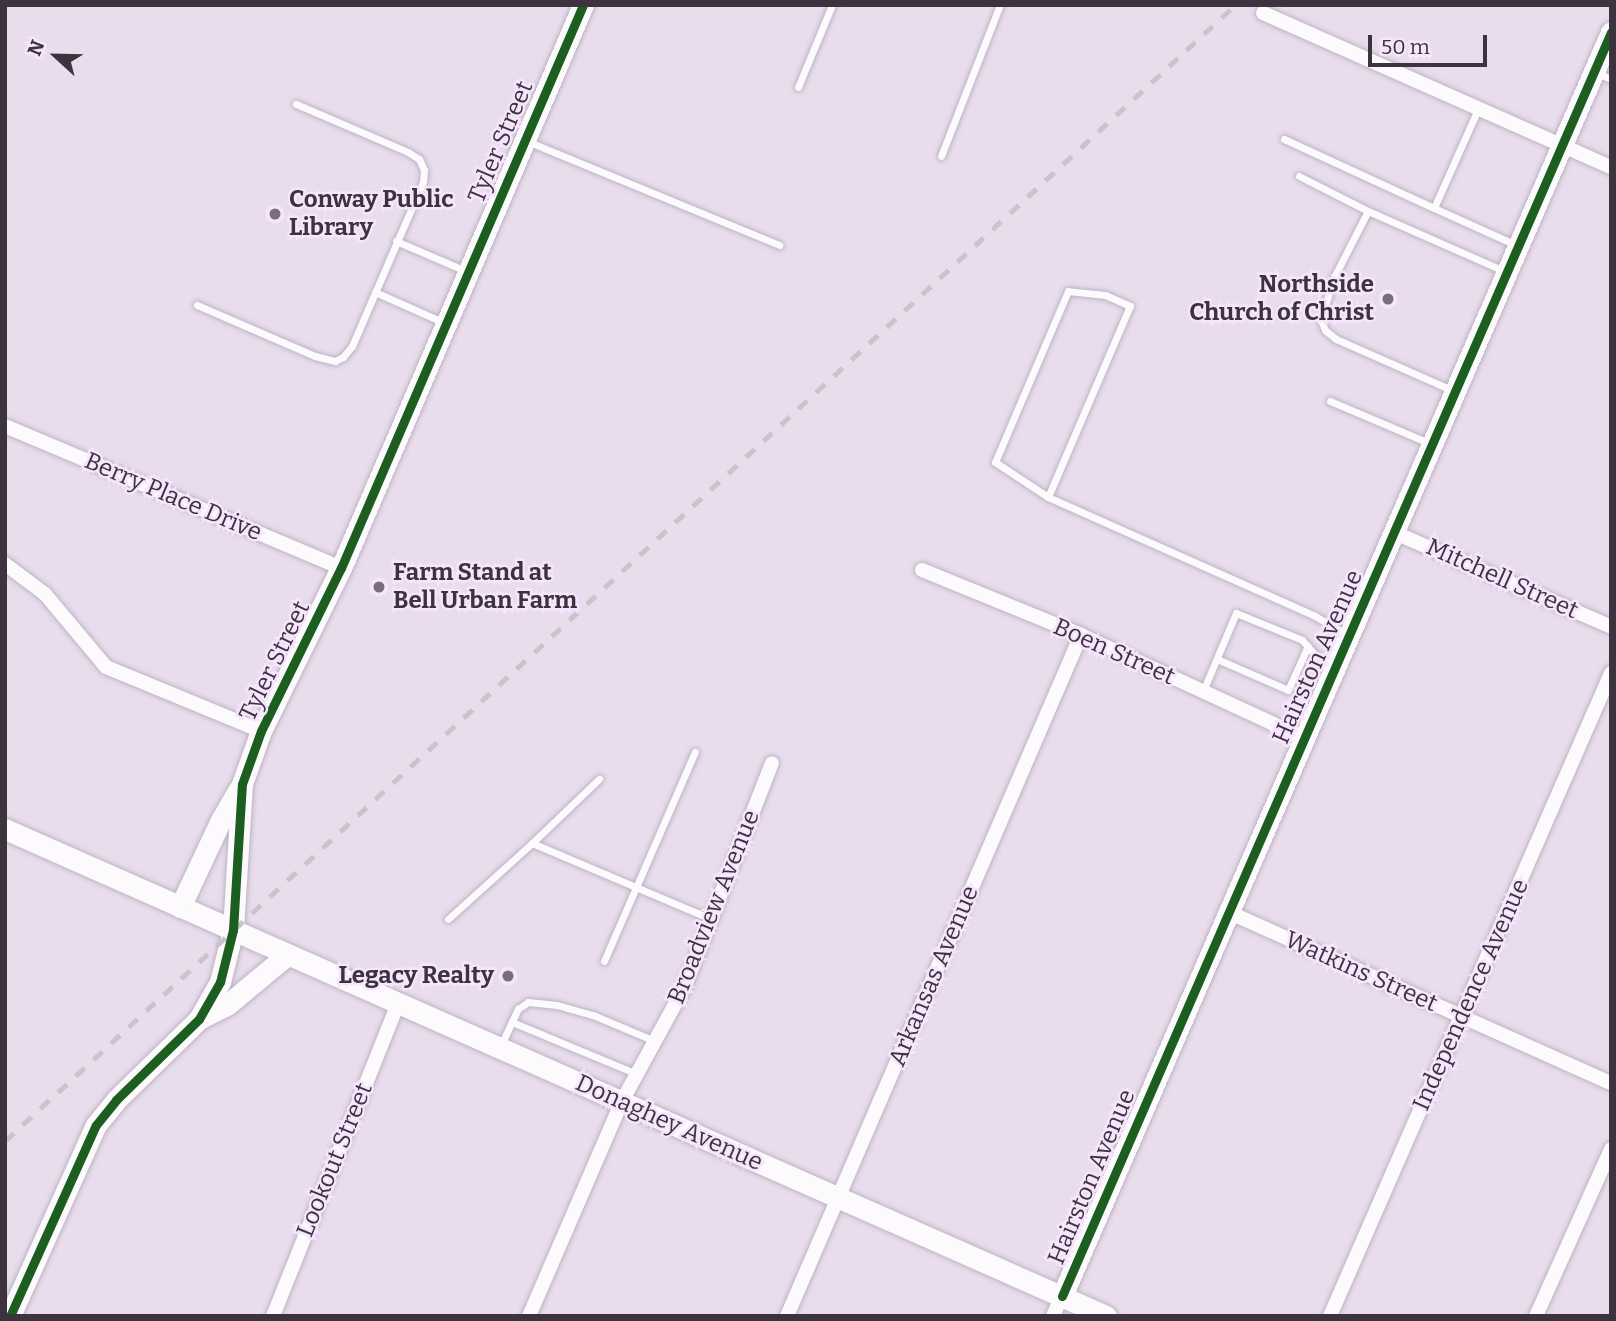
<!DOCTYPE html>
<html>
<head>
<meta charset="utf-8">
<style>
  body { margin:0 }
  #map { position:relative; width:1616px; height:1321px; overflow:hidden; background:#e8dced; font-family:Bitter,serif }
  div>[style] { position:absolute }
  .roads { filter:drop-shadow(0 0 2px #bdb4c0) drop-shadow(0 0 2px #bdb4c0) }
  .lane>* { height:7px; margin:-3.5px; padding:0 3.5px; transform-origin:3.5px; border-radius:3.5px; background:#fcfafc }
  .street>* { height:14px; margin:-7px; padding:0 7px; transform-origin:7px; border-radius:7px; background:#fcfafc }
  .secondary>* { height:21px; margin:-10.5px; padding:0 10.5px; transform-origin:10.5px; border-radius:10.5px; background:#fcfafc }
  .rail>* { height:4.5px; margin-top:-2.25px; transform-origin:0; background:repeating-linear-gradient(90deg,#c8c5c9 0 12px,transparent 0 24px) }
  .cycleway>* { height:9px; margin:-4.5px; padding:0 4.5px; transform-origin:4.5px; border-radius:4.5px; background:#1b5e20 }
  .dots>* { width:19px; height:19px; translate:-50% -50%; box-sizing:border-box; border:4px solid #f6e5fd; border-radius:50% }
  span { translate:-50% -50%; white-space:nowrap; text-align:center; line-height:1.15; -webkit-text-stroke:5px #f6e5fd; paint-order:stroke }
  .street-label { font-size:24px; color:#3c333f }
  .poi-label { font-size:24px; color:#3c333f; font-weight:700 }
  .left { translate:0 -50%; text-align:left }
  .right { translate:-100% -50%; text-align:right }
  .frame { position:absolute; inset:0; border:7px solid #3c333f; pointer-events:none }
  .north { position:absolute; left:21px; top:21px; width:70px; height:70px; -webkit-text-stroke:5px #f6e5fd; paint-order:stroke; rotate:292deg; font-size:19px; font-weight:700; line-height:28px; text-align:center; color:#3c333f }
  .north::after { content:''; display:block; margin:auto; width:24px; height:32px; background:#3c333f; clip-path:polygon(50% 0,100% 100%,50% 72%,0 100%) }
  .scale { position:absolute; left:1368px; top:35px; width:119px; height:32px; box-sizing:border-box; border:4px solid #3c333f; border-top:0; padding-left:9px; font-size:21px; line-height:24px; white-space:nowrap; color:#3c333f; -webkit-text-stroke:5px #f6e5fd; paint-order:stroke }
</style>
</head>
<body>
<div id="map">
  <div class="roads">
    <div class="lane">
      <i style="left:1597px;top:73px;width:15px;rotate:23deg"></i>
      <i style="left:798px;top:87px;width:89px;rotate:-67.5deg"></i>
      <i style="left:1478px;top:109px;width:108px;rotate:114deg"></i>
      <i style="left:1434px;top:208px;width:90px;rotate:24.3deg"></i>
      <i style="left:1284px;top:139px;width:165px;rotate:24.7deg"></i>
      <i style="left:527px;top:141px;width:273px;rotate:22.4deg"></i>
      <i style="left:941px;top:156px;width:162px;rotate:-68.7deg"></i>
      <i style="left:1299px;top:176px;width:77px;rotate:26.9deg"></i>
      <i style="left:396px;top:241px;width:76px;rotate:23.2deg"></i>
      <i style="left:375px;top:292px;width:77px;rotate:23.9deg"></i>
      <i style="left:197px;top:305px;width:129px;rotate:23.4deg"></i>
      <i style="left:315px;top:356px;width:21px;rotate:14deg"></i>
      <i style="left:335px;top:361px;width:9px;rotate:-27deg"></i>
      <i style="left:343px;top:357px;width:14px;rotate:-51deg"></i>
      <i style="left:352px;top:346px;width:179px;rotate:-66.6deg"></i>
      <i style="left:423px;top:182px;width:12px;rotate:-85deg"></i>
      <i style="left:424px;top:170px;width:12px;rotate:-114deg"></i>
      <i style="left:419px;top:159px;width:13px;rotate:-148deg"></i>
      <i style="left:408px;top:152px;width:122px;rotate:-156.8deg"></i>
      <i style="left:1454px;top:391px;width:129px;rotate:-156.2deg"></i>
      <i style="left:1336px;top:339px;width:14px;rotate:-141deg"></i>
      <i style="left:1325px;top:330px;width:11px;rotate:-112deg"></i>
      <i style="left:1321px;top:320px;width:43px;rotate:-73.7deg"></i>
      <i style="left:1333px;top:279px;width:76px;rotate:-62.8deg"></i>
      <i style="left:1368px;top:211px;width:149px;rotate:23.8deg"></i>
      <i style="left:1330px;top:401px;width:108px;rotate:23deg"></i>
      <i style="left:1048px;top:497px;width:208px;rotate:-66.8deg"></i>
      <i style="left:1130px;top:306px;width:27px;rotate:-156deg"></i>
      <i style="left:1105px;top:295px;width:37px;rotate:-174deg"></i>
      <i style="left:1068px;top:291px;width:186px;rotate:113.1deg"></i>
      <i style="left:995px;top:462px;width:64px;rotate:33.4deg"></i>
      <i style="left:1048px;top:497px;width:292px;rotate:24deg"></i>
      <i style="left:1315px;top:616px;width:38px;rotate:30deg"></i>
      <i style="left:1217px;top:659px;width:77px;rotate:23.6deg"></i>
      <i style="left:1288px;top:690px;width:48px;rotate:-65.6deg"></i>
      <i style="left:1203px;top:691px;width:85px;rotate:-67.1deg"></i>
      <i style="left:1236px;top:613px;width:71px;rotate:22.2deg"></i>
      <i style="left:1302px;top:640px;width:20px;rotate:49deg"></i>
      <i style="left:1315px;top:655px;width:20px;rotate:24deg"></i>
      <i style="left:532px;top:843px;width:93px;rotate:-43.7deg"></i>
      <i style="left:448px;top:919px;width:113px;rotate:-42.1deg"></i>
      <i style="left:532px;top:843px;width:194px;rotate:23deg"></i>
      <i style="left:604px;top:961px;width:228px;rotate:-66.5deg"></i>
      <i style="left:512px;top:1022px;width:135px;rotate:22.6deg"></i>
      <i style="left:501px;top:1045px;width:40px;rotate:-65deg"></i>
      <i style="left:518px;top:1009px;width:12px;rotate:-35deg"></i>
      <i style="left:528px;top:1002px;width:29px;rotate:6deg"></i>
      <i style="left:557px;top:1005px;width:37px;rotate:16deg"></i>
      <i style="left:593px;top:1015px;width:67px;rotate:22.8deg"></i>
    </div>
    <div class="street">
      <i style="left:1263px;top:13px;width:381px;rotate:23.9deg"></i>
      <i style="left:5px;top:426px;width:365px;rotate:22.9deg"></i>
      <i style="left:1393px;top:532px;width:238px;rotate:23.5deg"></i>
      <i style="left:5px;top:564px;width:50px;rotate:36.9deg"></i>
      <i style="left:45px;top:594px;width:95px;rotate:50.1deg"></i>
      <i style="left:106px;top:667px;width:168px;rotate:22.4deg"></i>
      <i style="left:922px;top:570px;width:172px;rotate:22.2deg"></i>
      <i style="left:1081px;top:635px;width:246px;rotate:24.8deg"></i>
      <i style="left:1226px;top:911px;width:422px;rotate:24.1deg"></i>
      <i style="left:273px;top:1316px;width:336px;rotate:-68.2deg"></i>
      <i style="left:529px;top:1316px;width:232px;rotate:-66.6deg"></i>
      <i style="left:621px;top:1103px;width:133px;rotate:-61.3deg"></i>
      <i style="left:685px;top:986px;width:239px;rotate:-68.7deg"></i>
      <i style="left:787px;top:1316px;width:742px;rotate:-66.65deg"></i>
      <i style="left:1053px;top:1316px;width:22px;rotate:-66deg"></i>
      <i style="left:1330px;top:1316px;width:702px;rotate:-66.39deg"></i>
      <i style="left:1536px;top:1316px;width:183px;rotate:-65.8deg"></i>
    </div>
    <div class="secondary">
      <i style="left:5px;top:829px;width:1204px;rotate:23.86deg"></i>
      <i style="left:180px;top:907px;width:96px;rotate:-64.8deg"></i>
      <i style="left:221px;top:820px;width:36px;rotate:-60deg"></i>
      <i style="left:199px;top:1019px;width:31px;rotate:-27deg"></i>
      <i style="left:227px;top:1005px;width:78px;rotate:-39.8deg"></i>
      <i style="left:1062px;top:1296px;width:1378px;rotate:-66.52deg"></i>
      <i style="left:10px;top:1316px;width:209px;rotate:-65.8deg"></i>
      <i style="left:96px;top:1125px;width:32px;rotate:-51deg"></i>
      <i style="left:116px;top:1100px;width:116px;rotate:-44.3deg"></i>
      <i style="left:199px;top:1019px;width:43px;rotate:-60.4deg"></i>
      <i style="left:220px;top:982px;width:54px;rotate:-76deg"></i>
      <i style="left:233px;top:930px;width:146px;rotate:-86.5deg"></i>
      <i style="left:242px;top:784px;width:56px;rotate:-70.3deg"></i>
      <i style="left:261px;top:731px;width:182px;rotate:-63.9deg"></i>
      <i style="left:341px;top:568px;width:613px;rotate:-66.74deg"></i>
    </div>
  </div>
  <div class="rail">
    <i style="left:5px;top:1141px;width:1674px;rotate:-42.72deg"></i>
  </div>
  <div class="cycleway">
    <i style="left:1062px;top:1296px;width:1378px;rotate:-66.52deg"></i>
    <i style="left:10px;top:1316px;width:209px;rotate:-65.8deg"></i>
    <i style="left:96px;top:1125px;width:32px;rotate:-51deg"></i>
    <i style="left:116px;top:1100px;width:116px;rotate:-44.3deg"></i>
    <i style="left:199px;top:1019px;width:43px;rotate:-60.4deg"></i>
    <i style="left:220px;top:982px;width:54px;rotate:-76deg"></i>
    <i style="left:233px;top:930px;width:146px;rotate:-86.5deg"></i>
    <i style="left:242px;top:784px;width:56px;rotate:-70.3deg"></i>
    <i style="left:261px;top:731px;width:182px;rotate:-63.9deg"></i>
    <i style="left:341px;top:568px;width:613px;rotate:-66.74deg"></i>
  </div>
  <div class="dots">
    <i style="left:275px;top:214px;background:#786e7c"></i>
    <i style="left:1388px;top:299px;background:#786e7c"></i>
    <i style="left:379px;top:587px;background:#786e7c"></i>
    <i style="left:508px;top:976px;background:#786e7c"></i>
  </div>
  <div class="street-label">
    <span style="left:501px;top:142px;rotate:-67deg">Tyler Street</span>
    <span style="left:173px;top:497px;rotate:23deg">Berry Place Drive</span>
    <span style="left:1502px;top:579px;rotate:24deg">Mitchell Street</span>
    <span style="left:1114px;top:652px;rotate:24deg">Boen Street</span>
    <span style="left:1318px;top:657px;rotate:-66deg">Hairston Avenue</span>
    <span style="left:275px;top:661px;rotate:-64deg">Tyler Street</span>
    <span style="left:714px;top:907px;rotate:-68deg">Broadview Avenue</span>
    <span style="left:1361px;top:972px;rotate:24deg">Watkins Street</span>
    <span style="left:934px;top:976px;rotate:-67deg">Arkansas Avenue</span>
    <span style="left:1471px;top:995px;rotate:-66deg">Independence Avenue</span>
    <span style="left:669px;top:1123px;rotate:24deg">Donaghey Avenue</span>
    <span style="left:335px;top:1160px;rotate:-68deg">Lookout Street</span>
    <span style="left:1092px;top:1177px;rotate:-67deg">Hairston Avenue</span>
  </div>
  <div class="poi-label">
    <span class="left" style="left:289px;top:214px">Conway Public<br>Library</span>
    <span class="right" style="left:1374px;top:299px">Northside<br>Church of Christ</span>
    <span class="left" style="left:393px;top:587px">Farm Stand at<br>Bell Urban Farm</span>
    <span class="right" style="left:494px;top:976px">Legacy Realty</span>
  </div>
  <div class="frame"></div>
  <div class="north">N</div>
  <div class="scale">50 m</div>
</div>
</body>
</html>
